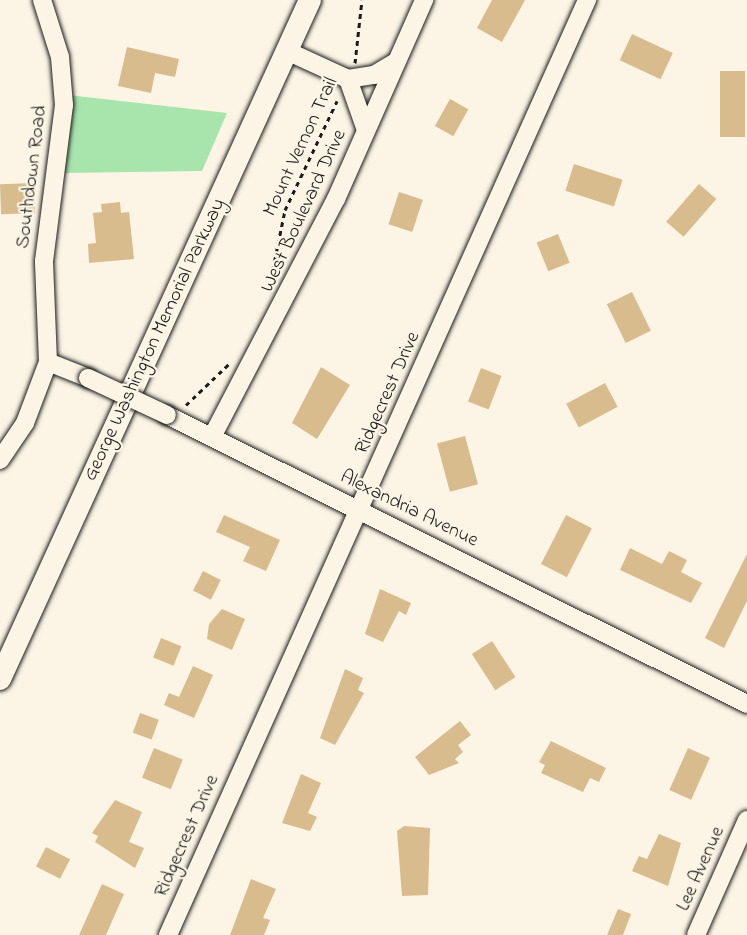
<!DOCTYPE html>
<html>
<head>
<meta charset="utf-8">
<style>
  body { margin:0 }
  #map { position:relative; width:747px; height:935px; overflow:hidden; background:#fcf5e5; font-family:"Indie Flower",sans-serif }
  div>[style] { position:absolute }
  .green>* { inset:0; background:#a7e5ac }
  .building>* { inset:0; background:#d8bc8d; transform-origin:0 0 }
  .path>* { height:3px; margin-top:-1.5px; transform-origin:0; background:repeating-linear-gradient(90deg,#1c1c1c 0 4.5px,transparent 0 9px) }
  .roads { filter:drop-shadow(0 0 2px #1c1c1c) drop-shadow(0 0 2px #1c1c1c) }
  .minor>* { height:18px; margin:-9px; padding:0 9px; transform-origin:9px; border-radius:9px; background:#fcf5e5 }
  .major>* { height:22px; margin:-11px; padding:0 11px; transform-origin:11px; border-radius:11px; background:#fcf5e5 }
  .bridges { filter:drop-shadow(0 0 2px #1c1c1c) drop-shadow(0 0 2px #1c1c1c) }
  .minor-bridge>* { height:18px; margin:-9px; padding:0 9px; transform-origin:9px; border-radius:9px; background:#fcf5e5 }
  span { translate:-50% -50%; white-space:nowrap; text-align:center; line-height:1.15; -webkit-text-stroke:4.5px #fcf5e5; paint-order:stroke }
  .street-label { font-size:20px; color:#1c1c1c }
</style>
</head>
<body>
<div id="map">
  <div class="green">
    <i style="clip-path:polygon(68px 95px,227px 113px,202px 171px,63px 173px)"></i>
  </div>
  <div class="building">
    <i style="clip-path:polygon(492px 0,525px 0,502px 42px,477px 28px)"></i>
    <i style="left:632px;top:34px;width:45px;height:29px;rotate:25deg"></i>
    <i style="clip-path:polygon(127px 47px,179px 59px,175px 77px,155px 73px,151px 93px,118px 86px)"></i>
    <i style="left:720px;top:71px;width:25px;height:66px"></i>
    <i style="left:450px;top:99px;width:21px;height:31px;rotate:29deg"></i>
    <i style="left:574px;top:164px;width:51px;height:28px;rotate:18deg"></i>
    <i style="left:34px;top:183px;width:30px;height:34px;rotate:88deg"></i>
    <i style="left:699px;top:184px;width:23px;height:50px;rotate:41deg"></i>
    <i style="left:399px;top:192px;width:25px;height:34px;rotate:18deg"></i>
    <i style="clip-path:polygon(120px 202px,121px 213px,129px 212px,134px 259px,89px 263px,88px 244px,96px 243px,93px 213px,102px 212px,101px 204px)"></i>
    <i style="left:558px;top:234px;width:31px;height:23px;rotate:68deg"></i>
    <i style="left:632px;top:292px;width:43px;height:28px;rotate:64deg"></i>
    <i style="clip-path:polygon(321px 367px,350px 385px,317px 439px,292px 423px)"></i>
    <i style="left:481px;top:368px;width:22px;height:36px;rotate:21deg"></i>
    <i style="left:605px;top:383px;width:27px;height:44px;rotate:62deg"></i>
    <i style="left:465px;top:436px;width:50px;height:29px;rotate:75deg"></i>
    <i style="clip-path:polygon(224px 515px,280px 540px,266px 571px,243px 561px,250px 547px,216px 532px)"></i>
    <i style="left:566px;top:515px;width:29px;height:55px;rotate:27deg"></i>
    <i style="clip-path:polygon(630px 548px,662px 564px,669px 551px,687px 560px,681px 572px,702px 583px,691px 603px,620px 570px)"></i>
    <i style="clip-path:polygon(747px 554px,747px 601px,724px 648px,705px 638px)"></i>
    <i style="left:203px;top:571px;width:20px;height:22px;rotate:27deg"></i>
    <i style="clip-path:polygon(380px 589px,411px 603px,406px 615px,399px 611px,383px 642px,365px 634px)"></i>
    <i style="clip-path:polygon(222px 609px,245px 619px,232px 650px,207px 639px,209px 624px)"></i>
    <i style="left:161px;top:638px;width:22px;height:21px;rotate:22deg"></i>
    <i style="left:492px;top:641px;width:43px;height:24px;rotate:57deg"></i>
    <i style="clip-path:polygon(193px 666px,213px 675px,194px 718px,164px 705px,169px 693px,179px 697px)"></i>
    <i style="clip-path:polygon(345px 669px,363px 678px,358px 690px,364px 693px,335px 745px,320px 738px)"></i>
    <i style="left:140px;top:713px;width:20px;height:21px;rotate:20deg"></i>
    <i style="clip-path:polygon(460px 721px,471px 735px,458px 745px,463px 752px,455px 759px,459px 763px,429px 775px,415px 757px)"></i>
    <i style="clip-path:polygon(551px 741px,606px 768px,599px 782px,590px 778px,583px 792px,541px 773px,545px 765px,539px 762px)"></i>
    <i style="left:154px;top:748px;width:31px;height:32px;rotate:22deg"></i>
    <i style="left:688px;top:748px;width:24px;height:46px;rotate:24deg"></i>
    <i style="clip-path:polygon(301px 774px,321px 783px,308px 813px,317px 817px,310px 831px,282px 823px)"></i>
    <i style="clip-path:polygon(115px 800px,142px 812px,129px 842px,144px 848px,135px 868px,95px 842px,98px 836px,92px 833px)"></i>
    <i style="clip-path:polygon(404px 826px,430px 828px,428px 895px,402px 896px,397px 831px)"></i>
    <i style="clip-path:polygon(659px 834px,681px 843px,668px 886px,632px 871px,639px 856px,647px 859px)"></i>
    <i style="left:46px;top:847px;width:27px;height:22px;rotate:27deg"></i>
    <i style="clip-path:polygon(251px 879px,276px 889px,263px 918px,270px 920px,264px 935px,230px 935px)"></i>
    <i style="clip-path:polygon(102px 884px,124px 894px,106px 935px,79px 935px)"></i>
    <i style="clip-path:polygon(618px 909px,631px 914px,623px 935px,607px 935px)"></i>
  </div>
  <div class="path">
    <i style="left:355px;top:63px;width:63px;rotate:-83.7deg"></i>
    <i style="left:269px;top:288px;width:80px;rotate:-78.4deg"></i>
    <i style="left:285px;top:210px;width:121px;rotate:-64.5deg"></i>
    <i style="left:186px;top:405px;width:62px;rotate:-43.7deg"></i>
  </div>
  <div class="roads">
    <div class="minor">
      <i style="left:287px;top:51px;width:67px;rotate:24.7deg"></i>
      <i style="left:348px;top:79px;width:26px;rotate:-9deg"></i>
      <i style="left:374px;top:75px;width:26px;rotate:-31deg"></i>
      <i style="left:348px;top:79px;width:54px;rotate:70.6deg"></i>
      <i style="left:48px;top:362px;width:43px;rotate:21.8deg"></i>
      <i style="left:167px;top:415px;width:648px;rotate:26.49deg"></i>
      <i style="left:213px;top:435px;width:266px;rotate:-62.5deg"></i>
      <i style="left:336px;top:199px;width:218px;rotate:-66.1deg"></i>
      <i style="left:0;top:460px;width:45px;rotate:-56deg"></i>
      <i style="left:25px;top:423px;width:65px;rotate:-69.3deg"></i>
      <i style="left:48px;top:362px;width:101px;rotate:-92.3deg"></i>
      <i style="left:44px;top:261px;width:157px;rotate:-82.7deg"></i>
      <i style="left:64px;top:105px;width:48px;rotate:-94.8deg"></i>
      <i style="left:60px;top:57px;width:60px;rotate:-107.5deg"></i>
      <i style="left:168px;top:935px;width:1025px;rotate:-65.86deg"></i>
      <i style="left:696px;top:935px;width:126px;rotate:-66.1deg"></i>
    </div>
    <div class="major">
      <i style="left:0;top:679px;width:746px;rotate:-65.46deg"></i>
    </div>
  </div>
  <div class="bridges">
    <div class="minor-bridge">
      <i style="left:88px;top:378px;width:87px;rotate:25.1deg"></i>
    </div>
  </div>
  <div class="street-label">
    <span style="left:301px;top:147px;rotate:-65deg">Mount Vernon Trail</span>
    <span style="left:32px;top:177px;rotate:-83deg">Southdown Road</span>
    <span style="left:304px;top:211px;rotate:-65deg">West Boulevard Drive</span>
    <span style="left:155px;top:340px;rotate:-65deg">George Washington Memorial Parkway</span>
    <span style="left:388px;top:393px;rotate:-66deg">Ridgecrest Drive</span>
    <span style="left:409px;top:509px;rotate:26deg">Alexandria Avenue</span>
    <span style="left:187px;top:836px;rotate:-66deg">Ridgecrest Drive</span>
    <span style="left:701px;top:869px;rotate:-66deg">Lee Avenue</span>
  </div>
</div>
</body>
</html>
